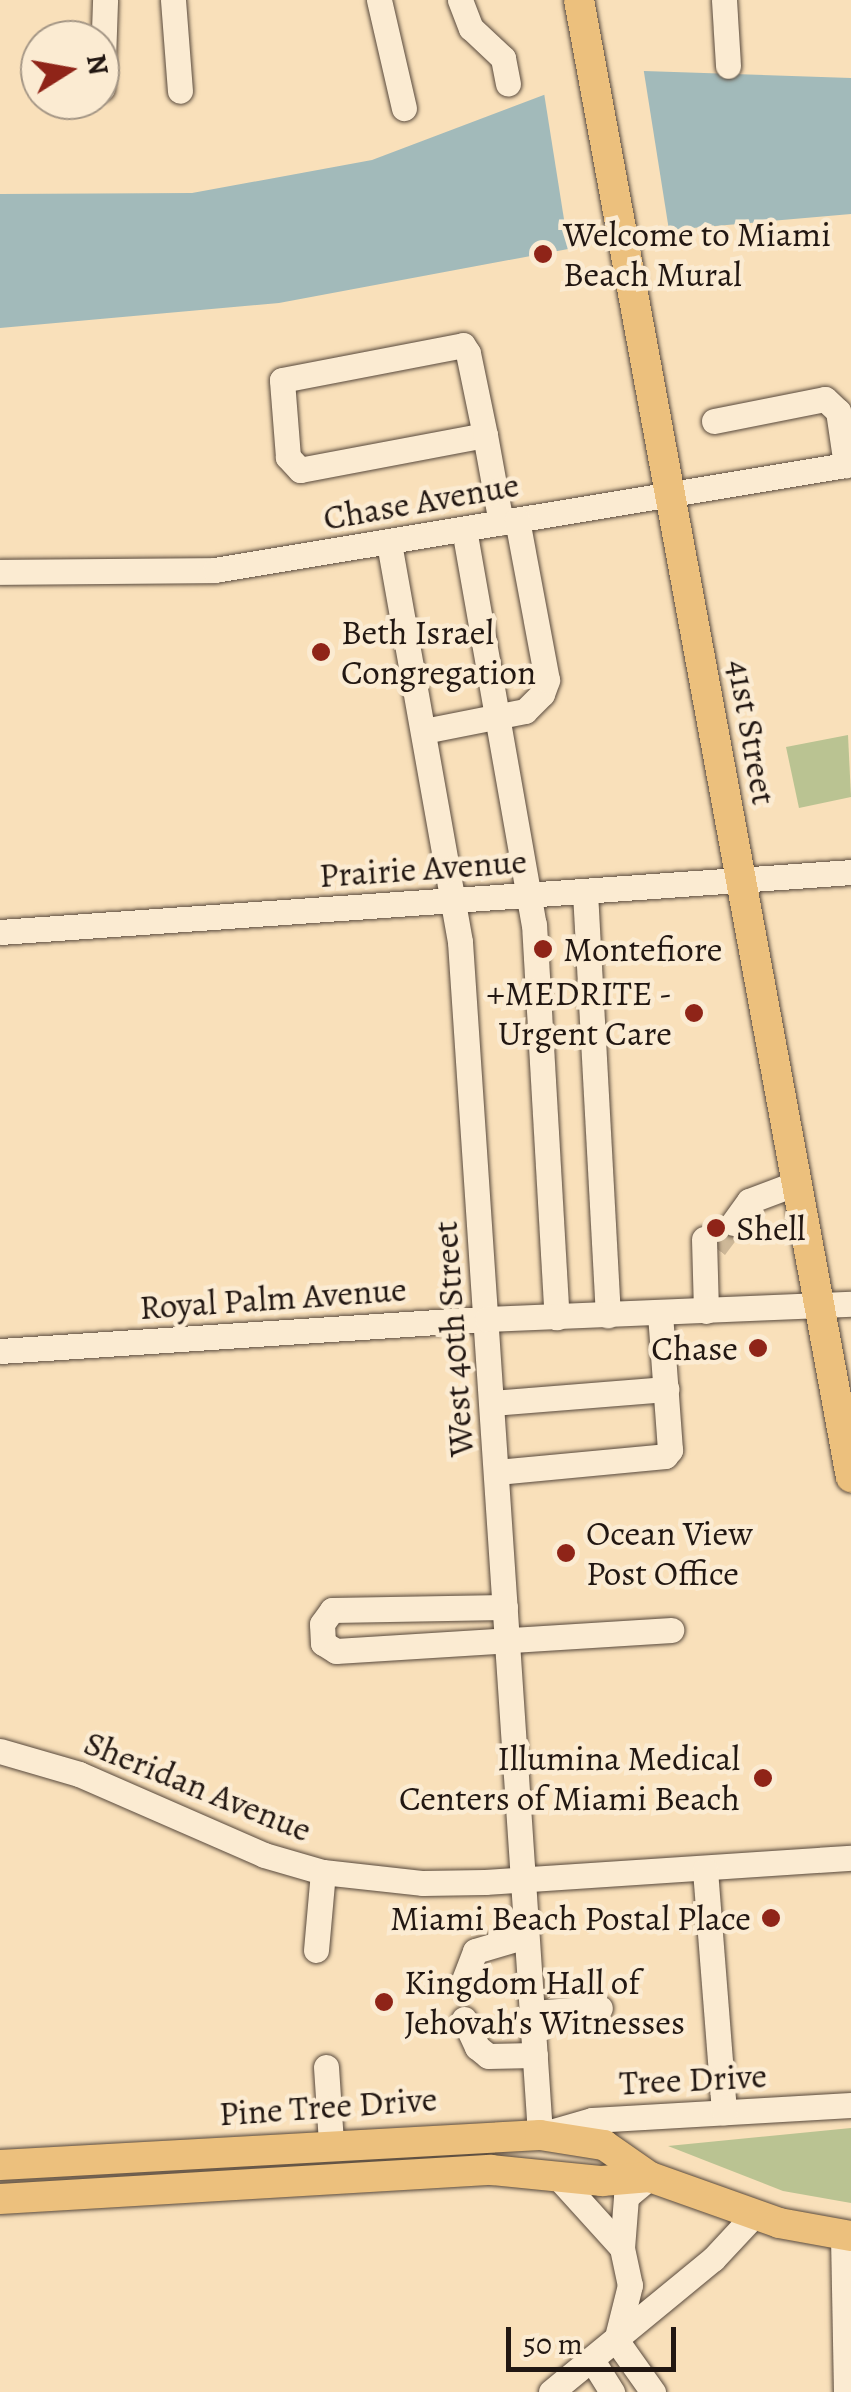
<!DOCTYPE html>
<html>
<head>
<meta charset="utf-8">
<style>
  body { margin:0 }
  #map { position:relative; width:851px; height:2392px; overflow:hidden; background:#f9e0ba; font-family:Alegreya,serif }
  div>[style] { position:absolute }
  .green>* { inset:0; background:#bac392 }
  .water>* { inset:0; background:#a2baba }
  .pier>* { inset:0; background:#f9e0ba; transform-origin:0 0 }
  .minor-tunnel>* { height:25px; margin-top:-12.5px; transform-origin:0; background:repeating-linear-gradient(90deg,#ceb898 0 25px,transparent 0 37px) }
  .roads { filter:drop-shadow(0 0 2px #58493c) drop-shadow(0 0 2px #58493c) }
  .minor>* { height:25px; margin:-12.5px; padding:0 12.5px; transform-origin:12.5px; border-radius:12.5px; background:#fbebd2 }
  .major>* { height:30px; margin:-15px; padding:0 15px; transform-origin:15px; border-radius:15px; background:#ecc07d }
  .dots>* { width:28px; height:28px; translate:-50% -50%; box-sizing:border-box; border:5px solid #fbebd2; border-radius:50% }
  span { translate:-50% -50%; white-space:nowrap; text-align:center; line-height:1.15; -webkit-text-stroke:9px #fbebd2; paint-order:stroke }
  .poi-label { font-size:35px; color:#221712 }
  .left { translate:0 -50%; text-align:left }
  .right { translate:-100% -50%; text-align:right }
  .street-label { font-size:35px; color:#221712 }
  .north { position:absolute; left:20px; top:20px; width:100px; height:100px; box-sizing:border-box; background:#fbebd2; border:2px solid #a49685; border-radius:50%; rotate:79deg; font-size:28px; font-weight:700; line-height:40px; text-align:center; color:#221712 }
  .north::after { content:''; display:block; margin:auto; width:35px; height:45px; background:#8f2418; clip-path:polygon(50% 0,100% 100%,50% 72%,0 100%) }
  .scale { position:absolute; left:506px; top:2327px; width:170px; height:45px; box-sizing:border-box; border:5px solid #221712; border-top:0; padding-left:12px; font-size:30px; line-height:35px; white-space:nowrap; color:#221712; -webkit-text-stroke:8px #fbebd2; paint-order:stroke }
</style>
</head>
<body>
<div id="map">
  <div class="green">
    <i style="clip-path:polygon(848px 735px,851px 797px,799px 808px,786px 747px)"></i>
    <i style="clip-path:polygon(851px 2128px,851px 2203px,783px 2191px,668px 2146px)"></i>
  </div>
  <div class="water">
    <i style="clip-path:polygon(644px 71px,851px 78px,851px 214px,670px 230px,279px 303px,0 328px,0 194px,192px 193px,372px 160px,549px 93px)"></i>
  </div>
  <div class="pier">
    <i style="left:643px;top:66px;width:164px;height:102px;rotate:81deg"></i>
  </div>
  <div class="minor-tunnel">
    <i style="left:715px;top:1247px;width:30px;rotate:-53deg"></i>
  </div>
  <div class="roads">
    <div class="minor">
      <i style="left:173px;top:0;width:91px;rotate:85.6deg"></i>
      <i style="left:379px;top:0;width:111px;rotate:77deg"></i>
      <i style="left:460px;top:0;width:30px;rotate:69deg"></i>
      <i style="left:471px;top:28px;width:44px;rotate:43.2deg"></i>
      <i style="left:503px;top:58px;width:26px;rotate:79deg"></i>
      <i style="left:724px;top:0;width:66px;rotate:86.5deg"></i>
      <i style="left:102px;top:88px;width:88px;rotate:-88deg"></i>
      <i style="left:714px;top:421px;width:113px;rotate:-11.2deg"></i>
      <i style="left:825px;top:399px;width:18px;rotate:43deg"></i>
      <i style="left:838px;top:411px;width:55px;rotate:81.6deg"></i>
      <i style="left:485px;top:435px;width:188px;rotate:169.3deg"></i>
      <i style="left:300px;top:470px;width:18px;rotate:-133deg"></i>
      <i style="left:288px;top:457px;width:77px;rotate:-94.5deg"></i>
      <i style="left:282px;top:380px;width:184px;rotate:-10.9deg"></i>
      <i style="left:463px;top:345px;width:9px;rotate:58deg"></i>
      <i style="left:468px;top:353px;width:84px;rotate:78.3deg"></i>
      <i style="left:485px;top:435px;width:89px;rotate:79.7deg"></i>
      <i style="left:464px;top:529px;width:401px;rotate:80deg"></i>
      <i style="left:534px;top:924px;width:394px;rotate:86.7deg"></i>
      <i style="left:389px;top:543px;width:405px;rotate:79.9deg"></i>
      <i style="left:460px;top:942px;width:1196px;rotate:86.16deg"></i>
      <i style="left:540px;top:2135px;width:54px;rotate:-16.1deg"></i>
      <i style="left:592px;top:2120px;width:259px;rotate:-3.3deg"></i>
      <i style="left:0;top:572px;width:215px;rotate:-0.5deg"></i>
      <i style="left:215px;top:570px;width:645px;rotate:-9.46deg"></i>
      <i style="left:424px;top:731px;width:103px;rotate:-11.2deg"></i>
      <i style="left:525px;top:711px;width:24px;rotate:-45deg"></i>
      <i style="left:542px;top:694px;width:15px;rotate:-70deg"></i>
      <i style="left:547px;top:680px;width:163px;rotate:-100.6deg"></i>
      <i style="left:585px;top:892px;width:424px;rotate:86.9deg"></i>
      <i style="left:0;top:932px;width:853px;rotate:-4.03deg"></i>
      <i style="left:733px;top:1223px;width:27px;rotate:-54deg"></i>
      <i style="left:749px;top:1201px;width:51px;rotate:-20.6deg"></i>
      <i style="left:704px;top:1239px;width:72px;rotate:88.4deg"></i>
      <i style="left:0;top:1351px;width:488px;rotate:-3.8deg"></i>
      <i style="left:487px;top:1319px;width:364px;rotate:-2.4deg"></i>
      <i style="left:492px;top:1403px;width:175px;rotate:-4.6deg"></i>
      <i style="left:497px;top:1472px;width:169px;rotate:-5.4deg"></i>
      <i style="left:665px;top:1456px;width:8px;rotate:-50deg"></i>
      <i style="left:670px;top:1450px;width:137px;rotate:-94.2deg"></i>
      <i style="left:505px;top:1607px;width:173px;rotate:179deg"></i>
      <i style="left:332px;top:1610px;width:17px;rotate:126deg"></i>
      <i style="left:322px;top:1624px;width:19px;rotate:87deg"></i>
      <i style="left:323px;top:1643px;width:15px;rotate:32deg"></i>
      <i style="left:336px;top:1651px;width:336px;rotate:-3.6deg"></i>
      <i style="left:0;top:1751px;width:82px;rotate:16.2deg"></i>
      <i style="left:79px;top:1774px;width:202px;rotate:23.6deg"></i>
      <i style="left:264px;top:1855px;width:61px;rotate:16.1deg"></i>
      <i style="left:323px;top:1872px;width:101px;rotate:6.3deg"></i>
      <i style="left:423px;top:1883px;width:62px;rotate:-0.9deg"></i>
      <i style="left:485px;top:1882px;width:367px;rotate:-3.8deg"></i>
      <i style="left:705px;top:1870px;width:243px;rotate:85.5deg"></i>
      <i style="left:316px;top:1950px;width:78px;rotate:-84.9deg"></i>
      <i style="left:462px;top:1985px;width:36px;rotate:-69deg"></i>
      <i style="left:475px;top:1951px;width:53px;rotate:-16.4deg"></i>
      <i style="left:532px;top:2013px;width:68px;rotate:-4.2deg"></i>
      <i style="left:464px;top:2019px;width:31px;rotate:65deg"></i>
      <i style="left:477px;top:2047px;width:14px;rotate:39deg"></i>
      <i style="left:488px;top:2056px;width:47px;rotate:-1.2deg"></i>
      <i style="left:326px;top:2067px;width:76px;rotate:86.2deg"></i>
      <i style="left:557px;top:2176px;width:97px;rotate:47.9deg"></i>
      <i style="left:622px;top:2248px;width:38px;rotate:78deg"></i>
      <i style="left:630px;top:2285px;width:54px;rotate:104deg"></i>
      <i style="left:843px;top:2236px;width:156px;rotate:88.9deg"></i>
      <i style="left:622px;top:2248px;width:51px;rotate:-85.5deg"></i>
      <i style="left:626px;top:2197px;width:31px;rotate:-40deg"></i>
      <i style="left:616px;top:2340px;width:64px;rotate:54.6deg"></i>
      <i style="left:592px;top:2360px;width:38px;rotate:58deg"></i>
      <i style="left:551px;top:2392px;width:210px;rotate:-39.4deg"></i>
      <i style="left:713px;top:2259px;width:60px;rotate:-47deg"></i>
    </div>
    <div class="major">
      <i style="left:579px;top:0;width:1502px;rotate:79.57deg"></i>
      <i style="left:0;top:2165px;width:541px;rotate:-3.18deg"></i>
      <i style="left:540px;top:2135px;width:65px;rotate:8.9deg"></i>
      <i style="left:604px;top:2145px;width:56px;rotate:34.8deg"></i>
      <i style="left:650px;top:2177px;width:137px;rotate:19.6deg"></i>
      <i style="left:779px;top:2223px;width:73px;rotate:10.2deg"></i>
      <i style="left:0;top:2199px;width:492px;rotate:-3.4deg"></i>
      <i style="left:491px;top:2170px;width:112px;rotate:5.7deg"></i>
      <i style="left:602px;top:2181px;width:48px;rotate:-4.8deg"></i>
    </div>
  </div>
  <div class="dots">
    <i style="left:543px;top:254px;background:#8f2418"></i>
    <i style="left:321px;top:652px;background:#8f2418"></i>
    <i style="left:543px;top:949px;background:#8f2418"></i>
    <i style="left:694px;top:1013px;background:#8f2418"></i>
    <i style="left:716px;top:1228px;background:#8f2418"></i>
    <i style="left:758px;top:1348px;background:#8f2418"></i>
    <i style="left:566px;top:1553px;background:#8f2418"></i>
    <i style="left:763px;top:1778px;background:#8f2418"></i>
    <i style="left:771px;top:1918px;background:#8f2418"></i>
    <i style="left:384px;top:2002px;background:#8f2418"></i>
  </div>
  <div class="poi-label">
    <span class="left" style="left:563px;top:254px">Welcome to Miami<br>Beach Mural</span>
    <span class="left" style="left:341px;top:652px">Beth Israel<br>Congregation</span>
    <span class="left" style="left:563px;top:949px">Montefiore</span>
    <span class="right" style="left:672px;top:1013px">+MEDRITE -<br>Urgent Care</span>
    <span class="left" style="left:736px;top:1228px">Shell</span>
    <span class="right" style="left:738px;top:1348px">Chase</span>
    <span class="left" style="left:586px;top:1553px">Ocean View<br>Post Office</span>
    <span class="right" style="left:740px;top:1778px">Illumina Medical<br>Centers of Miami Beach</span>
    <span class="right" style="left:751px;top:1918px">Miami Beach Postal Place</span>
    <span class="left" style="left:404px;top:2002px">Kingdom Hall of<br>Jehovah's Witnesses</span>
  </div>
  <div class="street-label">
    <span style="left:421px;top:501px;rotate:-10deg">Chase Avenue</span>
    <span style="left:752px;top:732px;rotate:80deg">41st Street</span>
    <span style="left:423px;top:868px;rotate:-4deg">Prairie Avenue</span>
    <span style="left:273px;top:1298px;rotate:-4deg">Royal Palm Avenue</span>
    <span style="left:453px;top:1339px;rotate:-94deg">West 40th Street</span>
    <span style="left:198px;top:1786px;rotate:22deg">Sheridan Avenue</span>
    <span style="left:693px;top:2079px;rotate:-3deg">Tree Drive</span>
    <span style="left:328px;top:2106px;rotate:-4deg">Pine Tree Drive</span>
  </div>
  <div class="north">N</div>
  <div class="scale">50 m</div>
</div>
</body>
</html>
